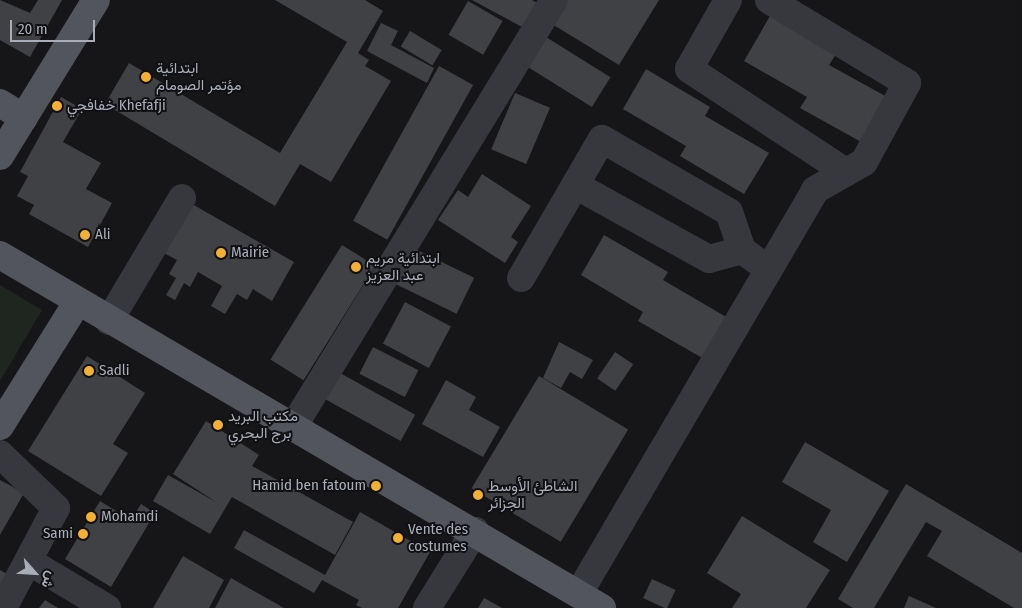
<!DOCTYPE html>
<html>
<head>
<meta charset="utf-8">
<style>
  body { margin:0 }
  #map { position:relative; width:1022px; height:608px; overflow:hidden; background:#161618; font-family:"Fira Sans Condensed",Vazirmatn,sans-serif }
  div>[style] { position:absolute }
  .green>* { inset:0; background:#1e261f }
  .building>* { inset:0; background:#404145; transform-origin:0 0 }
  .minor>* { height:28px; margin:-14px; padding:0 14px; transform-origin:14px; border-radius:14px; background:#37383d }
  .major>* { height:28px; margin:-14px; padding:0 14px; transform-origin:14px; border-radius:14px; background:#53555c }
  .dots>* { width:14px; height:14px; translate:-50% -50%; box-sizing:border-box; border:2px solid #111113; border-radius:50% }
  span { translate:-50% -50%; white-space:nowrap; text-align:center; line-height:1.15; -webkit-text-stroke:4px #111113; paint-order:stroke }
  .poi-label { font-size:15px; color:#a8adb8 }
  .left { translate:0 -50%; text-align:left }
  .right { translate:-100% -50%; text-align:right }
  .north { position:absolute; left:10px; top:548px; width:50px; height:50px; -webkit-text-stroke:4px #111113; paint-order:stroke; rotate:116deg; font-size:14px; font-weight:700; line-height:20px; text-align:center; color:#a8adb8 }
  .north::after { content:''; display:block; margin:auto; width:18px; height:22px; background:#a8adb8; clip-path:polygon(50% 0,100% 100%,50% 72%,0 100%) }
  .scale { position:absolute; left:10px; top:20px; width:85px; height:22px; box-sizing:border-box; border:2px solid #a8adb8; border-top:0; padding-left:6px; font-size:15px; line-height:18px; white-space:nowrap; color:#a8adb8; -webkit-text-stroke:4px #111113; paint-order:stroke }
</style>
</head>
<body>
<div id="map">
  <div class="green">
    <i style="clip-path:polygon(0 285px,42px 310px,0 381px)"></i>
  </div>
  <div class="building">
    <i style="clip-path:polygon(0 0,30px 13px,38px 0,62px 0,30px 57px,0 40px)"></i>
    <i style="clip-path:polygon(275px 0,365px 0,383px 11px,358px 53px,369px 60px,365px 66px,391px 81px,331px 182px,300px 164px,275px 206px,105px 104px,129px 63px,280px 153px,347px 42px)"></i>
    <i style="clip-path:polygon(472px 0,532px 0,537px 3px,524px 28px)"></i>
    <i style="clip-path:polygon(567px 0,659px 0,619px 65px,552px 24px)"></i>
    <i style="left:468px;top:1px;width:40px;height:39px;rotate:30deg"></i>
    <i style="clip-path:polygon(770px 16px,836px 54px,829px 65px,889px 98px,863px 143px,800px 108px,807px 97px,744px 61px)"></i>
    <i style="clip-path:polygon(381px 23px,398px 31px,391px 45px,434px 68px,427px 83px,367px 51px)"></i>
    <i style="left:410px;top:31px;width:37px;height:18px;rotate:31deg"></i>
    <i style="left:546px;top:37px;width:76px;height:35px;rotate:32deg"></i>
    <i style="left:439px;top:66px;width:39px;height:177px;rotate:29deg"></i>
    <i style="clip-path:polygon(646px 69px,710px 107px,705px 116px,769px 153px,744px 194px,680px 156px,686px 146px,623px 109px)"></i>
    <i style="left:515px;top:93px;width:38px;height:61px;rotate:23deg"></i>
    <i style="clip-path:polygon(61px 97px,82px 109px,63px 142px,101px 163px,86px 189px,112px 203px,88px 247px,29px 214px,34px 205px,17px 196px,28px 176px,20px 172px)"></i>
    <i style="clip-path:polygon(482px 174px,531px 206px,511px 237px,518px 242px,505px 263px,438px 220px,458px 190px,468px 197px)"></i>
    <i style="clip-path:polygon(192px 204px,294px 262px,272px 301px,253px 289px,247px 300px,237px 294px,225px 314px,211px 306px,222px 286px,198px 272px,190px 287px,184px 283px,175px 300px,166px 295px,176px 278px,169px 274px,177px 260px,164px 253px)"></i>
    <i style="clip-path:polygon(604px 235px,668px 272px,663px 280px,728px 318px,704px 359px,638px 321px,643px 312px,581px 275px)"></i>
    <i style="left:342px;top:245px;width:39px;height:135px;rotate:32deg"></i>
    <i style="left:413px;top:248px;width:68px;height:40px;rotate:26deg"></i>
    <i style="left:405px;top:302px;width:52px;height:47px;rotate:28deg"></i>
    <i style="clip-path:polygon(559px 342px,593px 360px,582px 379px,570px 372px,561px 388px,543px 378px)"></i>
    <i style="left:373px;top:347px;width:51px;height:30px;rotate:27deg"></i>
    <i style="left:615px;top:352px;width:22px;height:32px;rotate:34deg"></i>
    <i style="clip-path:polygon(87px 356px,145px 393px,113px 444px,128px 453px,101px 496px,28px 451px)"></i>
    <i style="left:340px;top:373px;width:86px;height:30px;rotate:29deg"></i>
    <i style="left:539px;top:376px;width:104px;height:131px;rotate:31deg"></i>
    <i style="clip-path:polygon(446px 380px,476px 397px,469px 410px,500px 427px,483px 457px,422px 424px)"></i>
    <i style="clip-path:polygon(206px 421px,259px 455px,252px 466px,353px 522px,335px 555px,232px 497px,210px 534px,153px 501px,168px 475px,216px 502px,173px 474px)"></i>
    <i style="clip-path:polygon(805px 442px,889px 491px,847px 562px,813px 542px,831px 510px,782px 482px)"></i>
    <i style="clip-path:polygon(0 480px,24px 493px,0 535px)"></i>
    <i style="clip-path:polygon(906px 484px,1022px 553px,1022px 608px,1014px 608px,927px 556px,942px 531px,926px 522px,874px 608px,853px 608px,838px 599px)"></i>
    <i style="clip-path:polygon(100px 501px,131px 520px,141px 504px,155px 513px,111px 587px,65px 559px)"></i>
    <i style="clip-path:polygon(360px 512px,430px 552px,398px 608px,362px 608px,356px 605px,359px 600px,322px 580px,314px 593px,234px 548px,244px 530px,325px 575px)"></i>
    <i style="clip-path:polygon(742px 516px,830px 570px,806px 608px,732px 608px,741px 594px,707px 573px)"></i>
    <i style="clip-path:polygon(183px 556px,224px 580px,209px 608px,153px 608px)"></i>
    <i style="clip-path:polygon(0 570px,9px 575px,0 590px)"></i>
    <i style="clip-path:polygon(231px 578px,284px 608px,215px 608px)"></i>
    <i style="left:652px;top:579px;width:26px;height:21px;rotate:25deg"></i>
    <i style="clip-path:polygon(909px 596px,936px 608px,904px 608px)"></i>
    <i style="clip-path:polygon(484px 598px,502px 608px,478px 608px)"></i>
    <i style="clip-path:polygon(45px 600px,58px 608px,39px 608px)"></i>
  </div>
  <div class="minor">
    <i style="left:728px;top:0;width:79px;rotate:119.5deg"></i>
    <i style="left:689px;top:69px;width:188px;rotate:33.3deg"></i>
    <i style="left:575px;top:185px;width:153px;rotate:28.9deg"></i>
    <i style="left:709px;top:259px;width:34px;rotate:-15deg"></i>
    <i style="left:521px;top:278px;width:161px;rotate:-59.8deg"></i>
    <i style="left:602px;top:139px;width:146px;rotate:29.9deg"></i>
    <i style="left:729px;top:212px;width:40px;rotate:71.1deg"></i>
    <i style="left:742px;top:250px;width:31px;rotate:36deg"></i>
    <i style="left:109px;top:321px;width:143px;rotate:-59.3deg"></i>
    <i style="left:293px;top:427px;width:500px;rotate:-58.57deg"></i>
    <i style="left:0;top:454px;width:78px;rotate:44deg"></i>
    <i style="left:56px;top:508px;width:113px;rotate:117.9deg"></i>
    <i style="left:30px;top:562px;width:90px;rotate:30.9deg"></i>
    <i style="left:579px;top:593px;width:467px;rotate:-59.6deg"></i>
    <i style="left:815px;top:190px;width:56px;rotate:-29.7deg"></i>
    <i style="left:864px;top:162px;width:90px;rotate:-61.4deg"></i>
    <i style="left:907px;top:83px;width:161px;rotate:-149deg"></i>
    <i style="left:427px;top:608px;width:91px;rotate:-58.1deg"></i>
  </div>
  <div class="major">
    <i style="left:0;top:103px;width:28px;rotate:32deg"></i>
    <i style="left:0;top:156px;width:183px;rotate:-58.4deg"></i>
    <i style="left:0;top:255px;width:698px;rotate:30.39deg"></i>
    <i style="left:0;top:426px;width:145px;rotate:-58deg"></i>
  </div>
  <div class="dots">
    <i style="left:146px;top:77px;background:#f2b134"></i>
    <i style="left:57px;top:106px;background:#f2b134"></i>
    <i style="left:85px;top:235px;background:#f2b134"></i>
    <i style="left:221px;top:253px;background:#f2b134"></i>
    <i style="left:356px;top:267px;background:#f2b134"></i>
    <i style="left:89px;top:371px;background:#f2b134"></i>
    <i style="left:218px;top:425px;background:#f2b134"></i>
    <i style="left:376px;top:486px;background:#f2b134"></i>
    <i style="left:478px;top:495px;background:#f2b134"></i>
    <i style="left:91px;top:517px;background:#f2b134"></i>
    <i style="left:83px;top:534px;background:#f2b134"></i>
    <i style="left:398px;top:538px;background:#f2b134"></i>
  </div>
  <div class="poi-label">
    <span class="left" style="left:156px;top:77px">ابتدائية<br>مؤتمر الصومام</span>
    <span class="left" style="left:67px;top:106px">خفافجي Khefafji</span>
    <span class="left" style="left:95px;top:235px">Ali</span>
    <span class="left" style="left:231px;top:253px">Mairie</span>
    <span class="left" style="left:366px;top:267px">ابتدائية مريم<br>عبد العزيز</span>
    <span class="left" style="left:99px;top:371px">Sadli</span>
    <span class="left" style="left:228px;top:425px">مكتب البريد<br>برج البحري</span>
    <span class="right" style="left:366px;top:486px">Hamid ben fatoum</span>
    <span class="left" style="left:488px;top:495px">الشاطئ الأوسط<br>الجزائر</span>
    <span class="left" style="left:101px;top:517px">Mohamdi</span>
    <span class="left" style="left:408px;top:538px">Vente des<br>costumes</span>
    <span class="right" style="left:73px;top:534px">Sami</span>
  </div>
  <div class="north">ش</div>
  <div class="scale">20 m</div>
</div>
</body>
</html>
